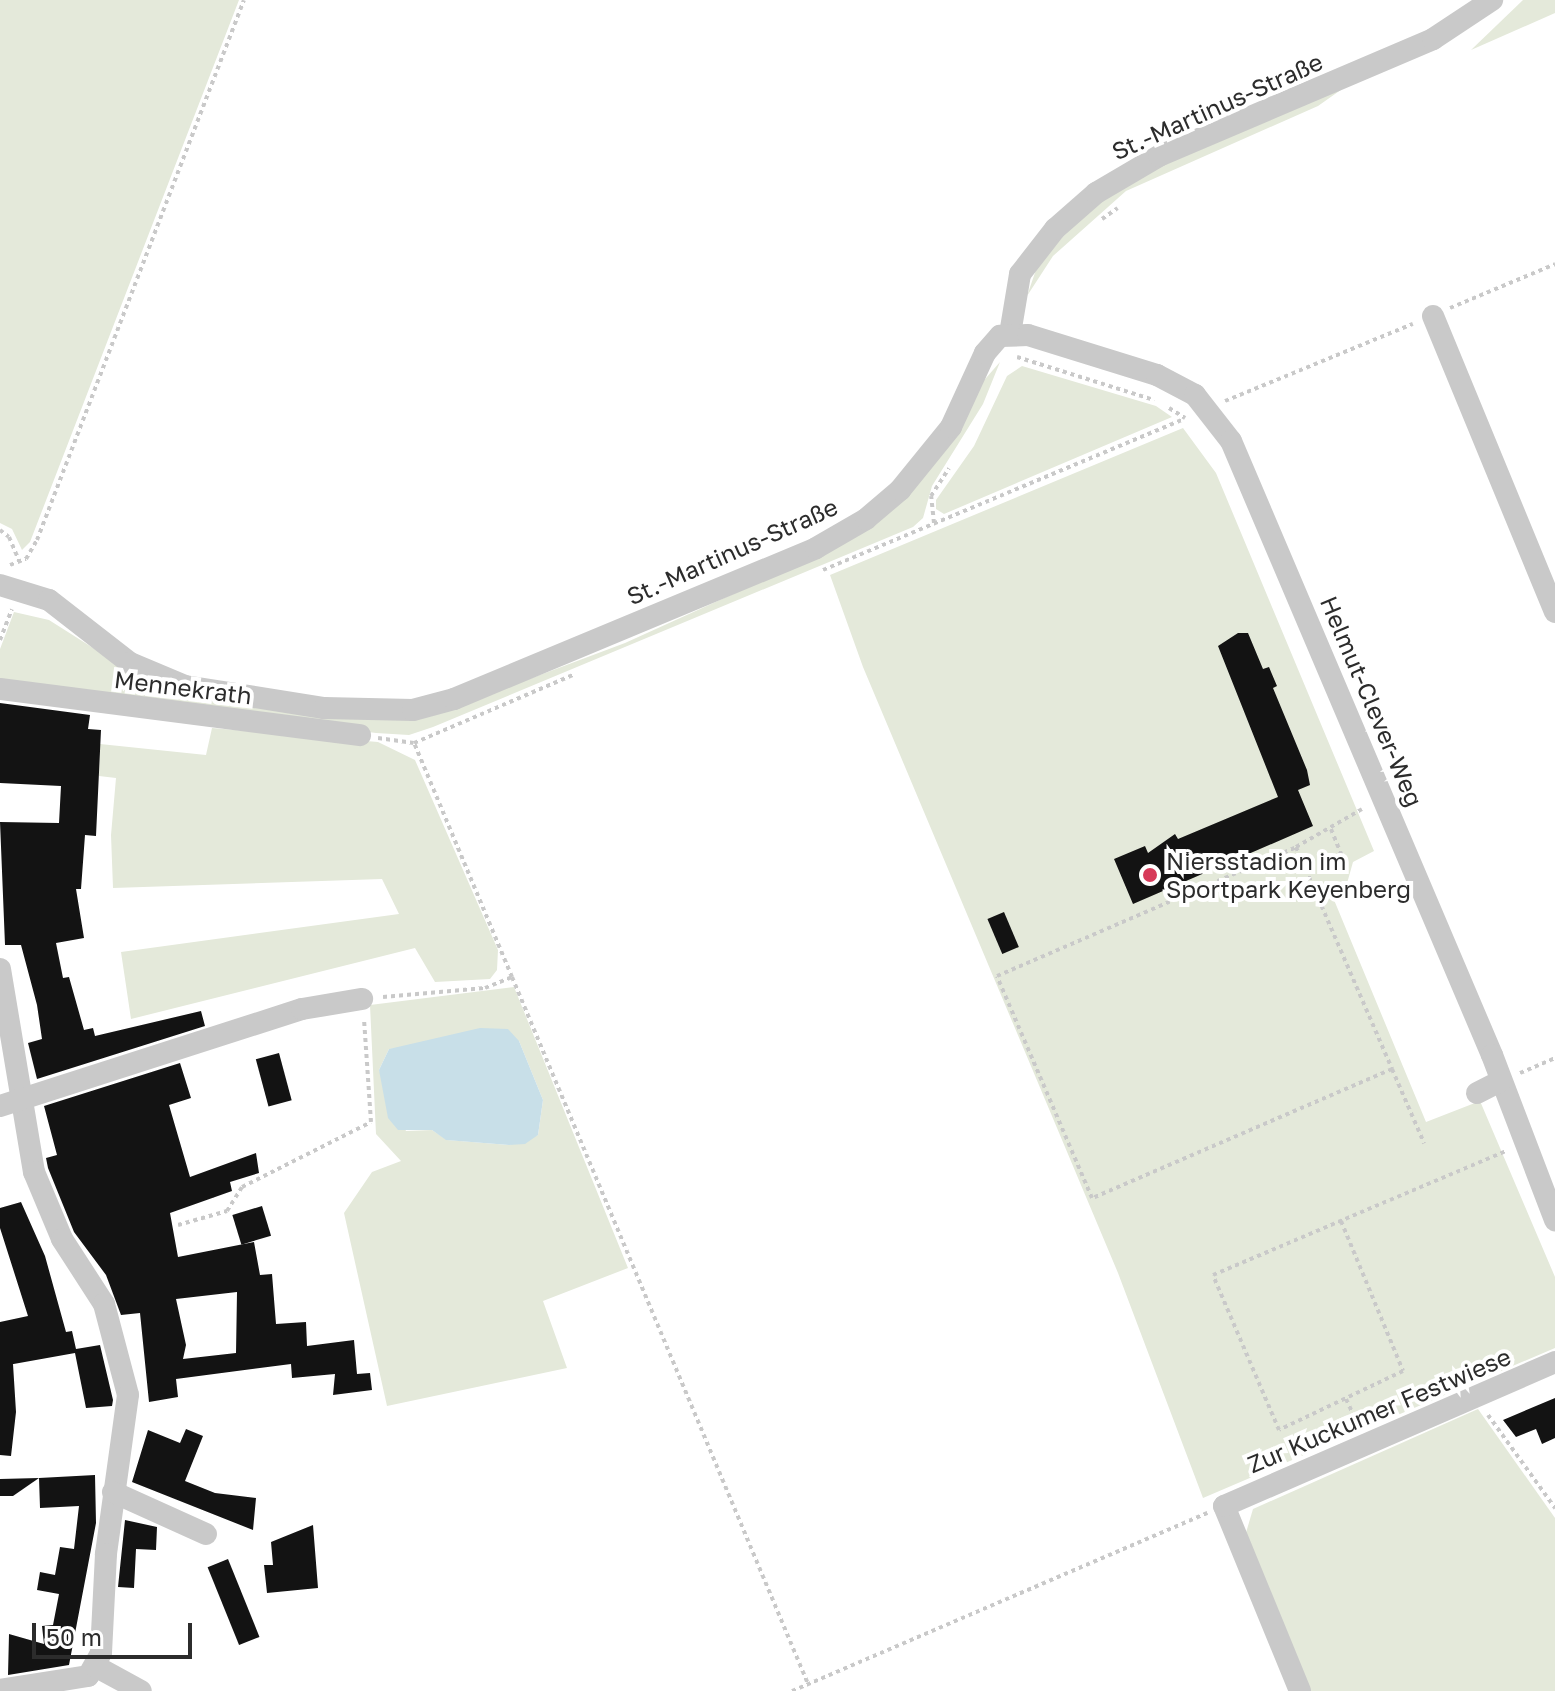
<!DOCTYPE html>
<html>
<head>
<meta charset="utf-8">
<style>
  body { margin:0 }
  #map { position:relative; width:1555px; height:1691px; overflow:hidden; background:#fff; font-family:"Golos Text",sans-serif }
  div>[style] { position:absolute }
  .green>* { inset:0; background:#e4e9da }
  .water>* { inset:0; background:#c8dfe8 }
  .building>* { inset:0; background:#131313; transform-origin:0 0 }
  .path>* { height:4px; margin-top:-2px; transform-origin:0; background:repeating-linear-gradient(90deg,#c9c9c9 0 4px,transparent 0 8px) }
  .minor>* { height:22px; margin:-11px; padding:0 11px; transform-origin:11px; border-radius:11px; background:#c9c9c9 }
  .dots>* { width:22px; height:22px; translate:-50% -50%; box-sizing:border-box; border:4px solid #fff; border-radius:50% }
  span { translate:-50% -50%; white-space:nowrap; text-align:center; line-height:1.15; -webkit-text-stroke:8px #fff; paint-order:stroke }
  .street-label { font-size:24px; color:#2c2c2c }
  .poi-label { font-size:24px; color:#2c2c2c }
  .left { translate:0 -50%; text-align:left }
  .scale { position:absolute; left:32px; top:1623px; width:160px; height:36px; box-sizing:border-box; border:4px solid #2c2c2c; border-top:0; padding-left:10px; font-size:24px; line-height:28px; white-space:nowrap; color:#2c2c2c; -webkit-text-stroke:6px #fff; paint-order:stroke }
</style>
</head>
<body>
<div id="map">
  <div class="green">
    <i style="clip-path:polygon(0 0,239px 0,30px 542px,22px 550px,12px 529px,0 523px)"></i>
    <i style="clip-path:polygon(1523px 0,1555px 0,1555px 13px,1471px 50px)"></i>
    <i style="clip-path:polygon(1345px 87px,1318px 106px,1126px 191px,1053px 256px,1027px 296px,1039px 261px,1087px 212px,1143px 174px)"></i>
    <i style="clip-path:polygon(1000px 362px,983px 404px,932px 486px,923px 518px,913px 527px,433px 727px,409px 735px,376px 733px,0 684px,0 649px,14px 612px,49px 620px,150px 684px,221px 703px,375px 720px,411px 718px,497px 691px,625px 643px,839px 546px)"></i>
    <i style="clip-path:polygon(1022px 366px,1156px 406px,1172px 417px,944px 514px,936px 509px,936px 500px,974px 446px,1007px 376px)"></i>
    <i style="clip-path:polygon(1183px 428px,1216px 473px,1374px 851px,1353px 862px,1346px 887px,1332px 895px,1426px 1122px,1480px 1101px,1555px 1277px,1555px 1348px,1203px 1498px,1118px 1273px,863px 667px,830px 575px)"></i>
    <i style="clip-path:polygon(212px 728px,378px 742px,415px 760px,498px 950px,497px 970px,490px 979px,435px 982px,415px 948px,131px 1019px,121px 952px,399px 914px,382px 879px,113px 888px,111px 835px,116px 778px,99px 776px,100px 744px,206px 755px)"></i>
    <i style="clip-path:polygon(evenodd,514px 987px,628px 1268px,543px 1301px,567px 1368px,387px 1406px,344px 1213px,372px 1172px,401px 1161px,376px 1134px,370px 1005px,514px 987px,519px 1041px,543px 1100px,538px 1135px,509px 1145px,447px 1140px,432px 1130px,406px 1131px,379px 1070px,389px 1049px,519px 1041px)"></i>
    <i style="clip-path:polygon(1478px 1409px,1555px 1518px,1555px 1691px,1311px 1691px,1245px 1536px,1253px 1509px)"></i>
  </div>
  <div class="water">
    <i style="clip-path:polygon(480px 1028px,508px 1029px,519px 1041px,543px 1100px,538px 1135px,525px 1144px,509px 1145px,446px 1140px,432px 1130px,398px 1130px,388px 1118px,379px 1070px,389px 1049px)"></i>
  </div>
  <div class="building">
    <i style="clip-path:polygon(1238px 633px,1248px 633px,1263px 669px,1269px 667px,1277px 686px,1273px 688px,1307px 770px,1310px 785px,1298px 790px,1313px 826px,1133px 904px,1114px 859px,1145px 846px,1148px 853px,1175px 834px,1178px 839px,1278px 797px,1218px 646px)"></i>
    <i style="clip-path:polygon(0 703px,90px 715px,88px 729px,101px 730px,96px 836px,85px 835px,81px 889px,76px 889px,84px 938px,56px 943px,63px 978px,69px 977px,84px 1030px,93px 1028px,95px 1036px,201px 1011px,205px 1026px,37px 1079px,28px 1043px,42px 1039px,37px 1005px,21px 945px,5px 945px,0 822px,59px 823px,61px 786px,0 783px)"></i>
    <i style="left:1004px;top:912px;width:38px;height:18px;rotate:67deg"></i>
    <i style="left:279px;top:1053px;width:49px;height:24px;rotate:75deg"></i>
    <i style="clip-path:polygon(evenodd,180px 1063px,191px 1098px,169px 1105px,190px 1177px,256px 1153px,259px 1173px,230px 1182px,232px 1191px,170px 1213px,178px 1257px,254px 1242px,260px 1275px,272px 1274px,276px 1324px,306px 1322px,307px 1346px,354px 1340px,357px 1374px,370px 1373px,372px 1390px,333px 1395px,335px 1374px,292px 1378px,291px 1364px,176px 1379px,178px 1397px,149px 1402px,140px 1313px,121px 1315px,106px 1275px,74px 1232px,48px 1168px,46px 1158px,57px 1155px,44px 1106px,180px 1063px,237px 1292px,236px 1353px,183px 1359px,186px 1345px,176px 1299px,237px 1292px)"></i>
    <i style="clip-path:polygon(21px 1202px,45px 1256px,66px 1332px,72px 1331px,76px 1349px,100px 1345px,113px 1400px,112px 1406px,86px 1408px,75px 1353px,8px 1365px,13px 1364px,16px 1412px,11px 1456px,0 1455px,0 1322px,28px 1316px,0 1228px,0 1208px)"></i>
    <i style="left:262px;top:1206px;width:31px;height:31px;rotate:73deg"></i>
    <i style="clip-path:polygon(1555px 1398px,1555px 1438px,1542px 1444px,1536px 1429px,1516px 1437px,1503px 1420px)"></i>
    <i style="clip-path:polygon(186px 1429px,203px 1436px,185px 1481px,215px 1493px,256px 1498px,253px 1530px,132px 1482px,148px 1430px,180px 1443px)"></i>
    <i style="clip-path:polygon(95px 1475px,96px 1523px,69px 1665px,8px 1675px,9px 1634px,44px 1644px,42px 1626px,53px 1625px,59px 1594px,37px 1590px,40px 1572px,55px 1575px,60px 1547px,74px 1549px,79px 1506px,40px 1508px,39px 1478px)"></i>
    <i style="clip-path:polygon(39px 1478px,13px 1496px,0 1496px,0 1479px)"></i>
    <i style="clip-path:polygon(125px 1520px,157px 1527px,156px 1550px,136px 1549px,134px 1588px,118px 1587px)"></i>
    <i style="clip-path:polygon(313px 1525px,318px 1588px,267px 1593px,264px 1565px,273px 1565px,271px 1542px)"></i>
    <i style="left:228px;top:1559px;width:84px;height:22px;rotate:68deg"></i>
  </div>
  <div class="path">
    <i style="left:1102px;top:219px;width:19px;rotate:-35deg"></i>
    <i style="left:1450px;top:308px;width:114px;rotate:-22.7deg"></i>
    <i style="left:1017px;top:357px;width:144px;rotate:17.4deg"></i>
    <i style="left:1225px;top:401px;width:203px;rotate:-22.3deg"></i>
    <i style="left:1169px;top:408px;width:19px;rotate:32deg"></i>
    <i style="left:934px;top:523px;width:27px;rotate:-96deg"></i>
    <i style="left:931px;top:496px;width:33px;rotate:-57deg"></i>
    <i style="left:0;top:530px;width:11px;rotate:38deg"></i>
    <i style="left:9px;top:537px;width:26px;rotate:67deg"></i>
    <i style="left:10px;top:565px;width:17px;rotate:-21deg"></i>
    <i style="left:26px;top:559px;width:22px;rotate:-60deg"></i>
    <i style="left:37px;top:540px;width:578px;rotate:-69.03deg"></i>
    <i style="left:823px;top:570px;width:391px;rotate:-22.7deg"></i>
    <i style="left:0;top:640px;width:33px;rotate:-69deg"></i>
    <i style="left:378px;top:738px;width:36px;rotate:8deg"></i>
    <i style="left:414px;top:743px;width:175px;rotate:-23.2deg"></i>
    <i style="left:1331px;top:829px;width:38px;rotate:68deg"></i>
    <i style="left:1296px;top:847px;width:242px;rotate:66.6deg"></i>
    <i style="left:1392px;top:1069px;width:327px;rotate:156.7deg"></i>
    <i style="left:1092px;top:1198px;width:241px;rotate:-113.2deg"></i>
    <i style="left:997px;top:976px;width:326px;rotate:-23.3deg"></i>
    <i style="left:1296px;top:847px;width:76px;rotate:-29.9deg"></i>
    <i style="left:512px;top:977px;width:766px;rotate:67.28deg"></i>
    <i style="left:383px;top:997px;width:102px;rotate:-5deg"></i>
    <i style="left:485px;top:988px;width:29px;rotate:-22deg"></i>
    <i style="left:512px;top:977px;width:254px;rotate:-112.7deg"></i>
    <i style="left:1392px;top:1069px;width:81px;rotate:66.6deg"></i>
    <i style="left:1520px;top:1073px;width:38px;rotate:-23deg"></i>
    <i style="left:1341px;top:1221px;width:162px;rotate:67.5deg"></i>
    <i style="left:1403px;top:1371px;width:137px;rotate:154.6deg"></i>
    <i style="left:1279px;top:1430px;width:168px;rotate:-113.1deg"></i>
    <i style="left:1213px;top:1275px;width:192px;rotate:-23deg"></i>
    <i style="left:1390px;top:1200px;width:126px;rotate:-22.9deg"></i>
    <i style="left:178px;top:1225px;width:51px;rotate:-15.9deg"></i>
    <i style="left:227px;top:1211px;width:28px;rotate:-58deg"></i>
    <i style="left:242px;top:1187px;width:144px;rotate:-26.7deg"></i>
    <i style="left:371px;top:1122px;width:103px;rotate:-93.9deg"></i>
    <i style="left:1346px;top:1399px;width:31px;rotate:65deg"></i>
    <i style="left:1488px;top:1415px;width:115px;rotate:54.2deg"></i>
    <i style="left:792px;top:1691px;width:452px;rotate:-23.2deg"></i>
  </div>
  <div class="minor">
    <i style="left:1433px;top:316px;width:320px;rotate:67.6deg"></i>
    <i style="left:1010px;top:334px;width:61px;rotate:-80.5deg"></i>
    <i style="left:1020px;top:274px;width:57px;rotate:-52.1deg"></i>
    <i style="left:1055px;top:229px;width:55px;rotate:-41.3deg"></i>
    <i style="left:1096px;top:193px;width:73px;rotate:-30.4deg"></i>
    <i style="left:1159px;top:156px;width:298px;rotate:-23.1deg"></i>
    <i style="left:1433px;top:39px;width:71px;rotate:-33.5deg"></i>
    <i style="left:0;top:585px;width:51px;rotate:17deg"></i>
    <i style="left:49px;top:600px;width:103px;rotate:37.9deg"></i>
    <i style="left:130px;top:663px;width:60px;rotate:22.7deg"></i>
    <i style="left:185px;top:686px;width:141px;rotate:9deg"></i>
    <i style="left:324px;top:708px;width:89px;rotate:1.3deg"></i>
    <i style="left:413px;top:710px;width:42px;rotate:-15deg"></i>
    <i style="left:454px;top:699px;width:392px;rotate:-22.6deg"></i>
    <i style="left:816px;top:548px;width:58px;rotate:-30.1deg"></i>
    <i style="left:866px;top:519px;width:45px;rotate:-40.5deg"></i>
    <i style="left:900px;top:490px;width:81px;rotate:-51deg"></i>
    <i style="left:951px;top:427px;width:81px;rotate:-65.3deg"></i>
    <i style="left:985px;top:353px;width:23px;rotate:-49deg"></i>
    <i style="left:1000px;top:336px;width:28px;rotate:-2deg"></i>
    <i style="left:1028px;top:335px;width:135px;rotate:17.2deg"></i>
    <i style="left:1157px;top:375px;width:43px;rotate:27.8deg"></i>
    <i style="left:1195px;top:395px;width:58px;rotate:52deg"></i>
    <i style="left:1231px;top:441px;width:667px;rotate:66.97deg"></i>
    <i style="left:1492px;top:1055px;width:177px;rotate:69.1deg"></i>
    <i style="left:0;top:689px;width:363px;rotate:7.3deg"></i>
    <i style="left:0;top:969px;width:206px;rotate:80.5deg"></i>
    <i style="left:34px;top:1172px;width:73px;rotate:67.3deg"></i>
    <i style="left:62px;top:1239px;width:77px;rotate:57.1deg"></i>
    <i style="left:104px;top:1304px;width:94px;rotate:75.2deg"></i>
    <i style="left:128px;top:1395px;width:161px;rotate:97.9deg"></i>
    <i style="left:106px;top:1554px;width:99px;rotate:92.9deg"></i>
    <i style="left:101px;top:1653px;width:26px;rotate:119deg"></i>
    <i style="left:88px;top:1676px;width:89px;rotate:171deg"></i>
    <i style="left:1477px;top:1093px;width:27px;rotate:-27deg"></i>
    <i style="left:0;top:1106px;width:317px;rotate:-17.8deg"></i>
    <i style="left:302px;top:1009px;width:61px;rotate:-9.5deg"></i>
    <i style="left:113px;top:1492px;width:102px;rotate:24.3deg"></i>
    <i style="left:95px;top:1666px;width:52px;rotate:28.5deg"></i>
    <i style="left:1300px;top:1691px;width:200px;rotate:-112.3deg"></i>
    <i style="left:1224px;top:1506px;width:361px;rotate:-23.5deg"></i>
  </div>
  <div class="dots">
    <i style="left:1150px;top:875px;background:#d73a59"></i>
  </div>
  <div class="street-label">
    <span style="left:1217px;top:106px;rotate:-24deg">St.-Martinus-Straße</span>
    <span style="left:732px;top:551px;rotate:-24deg">St.-Martinus-Straße</span>
    <span style="left:183px;top:687px;rotate:7deg">Mennekrath</span>
    <span style="left:1372px;top:701px;rotate:67deg">Helmut-Clever-Weg</span>
    <span style="left:1379px;top:1410px;rotate:-23deg">Zur Kuckumer Festwiese</span>
  </div>
  <div class="poi-label">
    <span class="left" style="left:1166px;top:875px">Niersstadion im<br>Sportpark Keyenberg</span>
  </div>
  <div class="scale">50 m</div>
</div>
</body>
</html>
